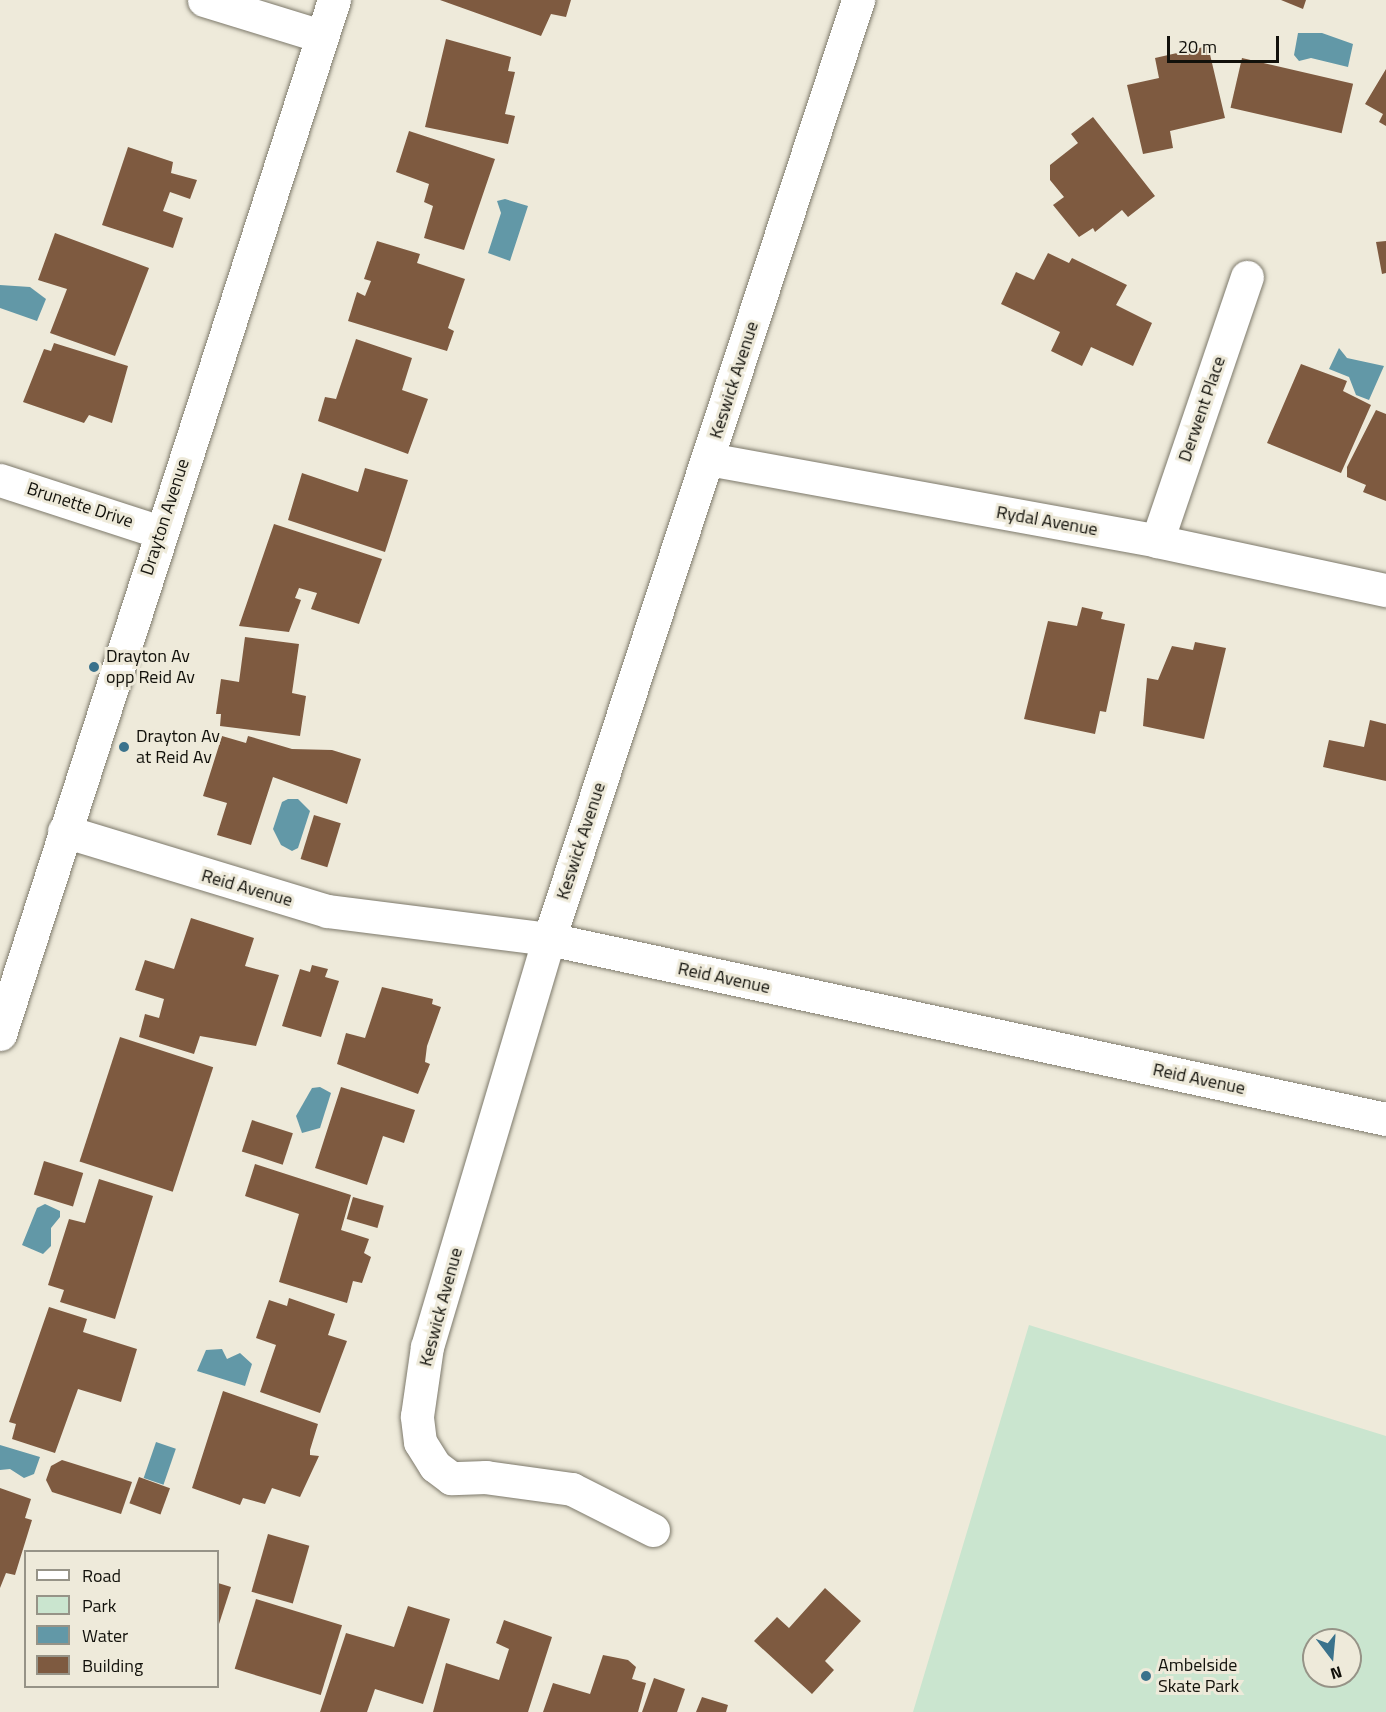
<!DOCTYPE html>
<html>
<head>
<meta charset="utf-8">
<style>
  body { margin:0 }
  #map { position:relative; width:1386px; height:1712px; overflow:hidden; background:#eeeada; font-family:"Titillium Web",sans-serif }
  div>[style] { position:absolute }
  .green>* { inset:0; background:#cae5cf }
  .water>* { inset:0; background:#6298a7; transform-origin:0 0 }
  .building>* { inset:0; background:#7e5a40; transform-origin:0 0 }
  .roads { filter:drop-shadow(0 0 2px #7d796b) drop-shadow(0 0 2px #7d796b) }
  .minor>* { height:33px; margin:-16.5px; padding:0 16.5px; transform-origin:16.5px; border-radius:16.5px; background:#fff }
  .dots>* { width:16px; height:16px; translate:-50% -50%; box-sizing:border-box; border:3px solid #eeeada; border-radius:50% }
  span { translate:-50% -50%; white-space:nowrap; text-align:center; line-height:1.15; -webkit-text-stroke:6px #eeeada; paint-order:stroke }
  .street-label { font-size:18px; color:#12110b }
  .poi-label { font-size:18px; color:#12110b }
  .left { translate:0 -50%; text-align:left }
  .legend { position:absolute; left:24px; top:1550px; width:195px; height:138px; box-sizing:border-box; background:#eeeada; border:2px solid #969387; margin:0; padding:8px 10px; list-style:none; font-size:18px; color:#12110b }
  .legend li { display:flex; align-items:center; gap:12px; height:30px }
  .legend b { width:30px; border:2px solid #969387 }
  .north { position:absolute; left:1302px; top:1628px; width:60px; height:60px; box-sizing:border-box; background:#eeeada; border:2px solid #969387; border-radius:50%; rotate:164deg; font-size:16px; font-weight:700; line-height:24px; text-align:center; color:#12110b }
  .north::after { content:''; display:block; margin:auto; width:21px; height:27px; background:#3a728c; clip-path:polygon(50% 0,100% 100%,50% 72%,0 100%) }
  .scale { position:absolute; left:1167px; top:36px; width:112px; height:27px; box-sizing:border-box; border:3px solid #12110b; border-top:0; padding-left:8px; font-size:18px; line-height:21px; white-space:nowrap; color:#12110b; -webkit-text-stroke:4px #eeeada; paint-order:stroke }
</style>
</head>
<body>
<div id="map">
  <div class="green">
    <i style="clip-path:polygon(evenodd,1029px 1325px,1386px 1436px,1386px 1712px,913px 1712px,1029px 1325px,1314px 1640px,1350px 1640px,1350px 1676px,1314px 1676px,1314px 1640px)"></i>
  </div>
  <div class="water">
    <i style="clip-path:polygon(1298px 33px,1322px 33px,1353px 44px,1348px 67px,1311px 58px,1299px 61px,1294px 55px)"></i>
    <i style="clip-path:polygon(505px 199px,528px 206px,510px 261px,488px 253px,501px 213px,497px 201px)"></i>
    <i style="clip-path:polygon(0 285px,30px 287px,46px 299px,37px 321px,0 308px)"></i>
    <i style="clip-path:polygon(1339px 348px,1347px 358px,1384px 366px,1369px 400px,1356px 395px,1349px 377px,1329px 369px)"></i>
    <i style="clip-path:polygon(288px 799px,298px 799px,310px 811px,298px 848px,292px 851px,281px 845px,273px 829px,282px 802px)"></i>
    <i style="clip-path:polygon(320px 1087px,331px 1093px,320px 1128px,302px 1133px,296px 1116px,312px 1088px)"></i>
    <i style="clip-path:polygon(45px 1204px,60px 1211px,60px 1217px,51px 1228px,51px 1246px,43px 1254px,22px 1245px,37px 1208px)"></i>
    <i style="clip-path:polygon(222px 1349px,227px 1359px,240px 1353px,252px 1364px,245px 1386px,197px 1371px,206px 1350px)"></i>
    <i style="left:156px;top:1442px;width:21px;height:38px;rotate:19deg"></i>
    <i style="clip-path:polygon(0 1445px,40px 1457px,34px 1474px,24px 1478px,10px 1469px,0 1470px)"></i>
  </div>
  <div class="building">
    <i style="clip-path:polygon(440px 0,571px 0,566px 17px,551px 14px,541px 36px)"></i>
    <i style="clip-path:polygon(1281px 0,1306px 0,1303px 9px)"></i>
    <i style="clip-path:polygon(446px 39px,511px 57px,508px 71px,515px 72px,505px 114px,515px 116px,508px 144px,425px 127px)"></i>
    <i style="clip-path:polygon(1208px 46px,1225px 118px,1170px 131px,1173px 148px,1143px 154px,1127px 85px,1159px 78px,1155px 58px)"></i>
    <i style="left:1242px;top:58px;width:114px;height:51px;rotate:13deg"></i>
    <i style="clip-path:polygon(1386px 69px,1386px 126px,1379px 122px,1383px 114px,1365px 104px)"></i>
    <i style="clip-path:polygon(1093px 117px,1155px 196px,1128px 217px,1122px 210px,1095px 232px,1093px 228px,1079px 237px,1053px 205px,1064px 197px,1050px 180px,1050px 165px,1078px 143px,1071px 134px)"></i>
    <i style="clip-path:polygon(409px 131px,495px 159px,464px 250px,424px 238px,433px 206px,424px 202px,429px 184px,396px 172px)"></i>
    <i style="clip-path:polygon(128px 147px,173px 162px,171px 173px,197px 180px,190px 199px,170px 192px,163px 211px,183px 218px,173px 248px,102px 225px)"></i>
    <i style="clip-path:polygon(55px 233px,149px 268px,115px 356px,50px 333px,67px 289px,38px 280px)"></i>
    <i style="clip-path:polygon(377px 241px,420px 254px,417px 263px,465px 279px,448px 328px,454px 331px,447px 351px,348px 321px,357px 292px,365px 296px,371px 281px,364px 279px)"></i>
    <i style="clip-path:polygon(1386px 241px,1386px 273px,1382px 274px,1376px 242px)"></i>
    <i style="clip-path:polygon(1048px 253px,1069px 263px,1072px 258px,1127px 285px,1116px 305px,1152px 323px,1133px 366px,1091px 347px,1082px 366px,1051px 351px,1060px 332px,1001px 304px,1016px 272px,1034px 280px)"></i>
    <i style="clip-path:polygon(356px 339px,412px 358px,402px 390px,428px 399px,408px 454px,318px 421px,325px 397px,336px 399px)"></i>
    <i style="clip-path:polygon(54px 343px,128px 366px,112px 423px,89px 415px,84px 423px,23px 402px,44px 349px,51px 351px)"></i>
    <i style="clip-path:polygon(1301px 364px,1347px 381px,1343px 391px,1371px 405px,1341px 473px,1267px 443px)"></i>
    <i style="clip-path:polygon(1376px 410px,1386px 414px,1386px 501px,1363px 492px,1366px 485px,1347px 477px,1347px 467px)"></i>
    <i style="clip-path:polygon(365px 468px,408px 480px,385px 552px,288px 520px,302px 473px,358px 492px)"></i>
    <i style="clip-path:polygon(274px 524px,382px 559px,359px 624px,311px 609px,317px 593px,299px 588px,295px 598px,301px 600px,289px 632px,239px 626px)"></i>
    <i style="clip-path:polygon(1082px 607px,1103px 612px,1101px 619px,1125px 624px,1106px 712px,1100px 711px,1095px 734px,1024px 719px,1048px 621px,1077px 626px)"></i>
    <i style="clip-path:polygon(245px 637px,299px 644px,292px 693px,306px 696px,300px 736px,220px 726px,221px 714px,216px 714px,221px 679px,239px 682px)"></i>
    <i style="clip-path:polygon(1195px 642px,1226px 648px,1204px 739px,1143px 726px,1147px 678px,1158px 680px,1172px 646px,1193px 650px)"></i>
    <i style="clip-path:polygon(1370px 720px,1386px 724px,1386px 781px,1323px 767px,1329px 740px,1364px 747px)"></i>
    <i style="clip-path:polygon(222px 736px,246px 743px,248px 736px,292px 749px,332px 750px,361px 759px,347px 804px,273px 777px,251px 845px,217px 835px,227px 803px,203px 796px)"></i>
    <i style="left:314px;top:815px;width:28px;height:46px;rotate:17deg"></i>
    <i style="clip-path:polygon(191px 918px,254px 938px,245px 966px,279px 975px,256px 1046px,200px 1036px,194px 1054px,139px 1037px,145px 1014px,159px 1018px,164px 999px,135px 990px,145px 960px,174px 969px)"></i>
    <i style="clip-path:polygon(312px 965px,328px 969px,325px 977px,339px 981px,321px 1037px,282px 1026px,300px 969px,310px 972px)"></i>
    <i style="clip-path:polygon(382px 987px,433px 999px,432px 1004px,441px 1007px,427px 1046px,425px 1062px,430px 1064px,418px 1094px,337px 1064px,346px 1033px,365px 1038px)"></i>
    <i style="left:120px;top:1037px;width:98px;height:131px;rotate:18deg"></i>
    <i style="clip-path:polygon(341px 1087px,415px 1110px,404px 1143px,383px 1136px,367px 1185px,315px 1168px)"></i>
    <i style="left:252px;top:1120px;width:43px;height:33px;rotate:18deg"></i>
    <i style="left:44px;top:1161px;width:41px;height:35px;rotate:17deg"></i>
    <i style="clip-path:polygon(255px 1164px,351px 1195px,341px 1230px,369px 1239px,364px 1253px,371px 1257px,362px 1283px,353px 1281px,347px 1303px,279px 1282px,299px 1214px,245px 1196px)"></i>
    <i style="clip-path:polygon(99px 1179px,153px 1196px,115px 1319px,60px 1302px,64px 1290px,48px 1285px,69px 1219px,85px 1223px)"></i>
    <i style="left:353px;top:1197px;width:32px;height:23px;rotate:16deg"></i>
    <i style="clip-path:polygon(289px 1298px,335px 1314px,328px 1335px,347px 1341px,320px 1413px,260px 1392px,276px 1345px,256px 1338px,269px 1300px,287px 1306px)"></i>
    <i style="clip-path:polygon(49px 1307px,87px 1319px,83px 1332px,137px 1349px,121px 1402px,78px 1389px,55px 1453px,12px 1439px,16px 1424px,9px 1422px)"></i>
    <i style="clip-path:polygon(223px 1391px,318px 1424px,310px 1450px,310px 1455px,319px 1456px,300px 1497px,272px 1488px,265px 1504px,243px 1498px,240px 1505px,192px 1488px)"></i>
    <i style="clip-path:polygon(62px 1460px,132px 1482px,121px 1514px,52px 1492px,46px 1480px,51px 1466px)"></i>
    <i style="left:139px;top:1477px;width:33px;height:28px;rotate:20deg"></i>
    <i style="clip-path:polygon(0 1488px,31px 1499px,25px 1518px,32px 1520px,15px 1575px,6px 1573px,0 1588px)"></i>
    <i style="left:268px;top:1534px;width:43px;height:60px;rotate:16deg"></i>
    <i style="clip-path:polygon(218px 1583px,231px 1587px,218px 1627px)"></i>
    <i style="clip-path:polygon(825px 1588px,861px 1621px,825px 1661px,834px 1670px,812px 1694px,754px 1641px,777px 1617px,789px 1628px)"></i>
    <i style="left:256px;top:1599px;width:90px;height:73px;rotate:17deg"></i>
    <i style="clip-path:polygon(408px 1606px,450px 1619px,423px 1704px,375px 1689px,367px 1712px,320px 1712px,346px 1633px,394px 1647px)"></i>
    <i style="clip-path:polygon(504px 1620px,552px 1637px,528px 1712px,433px 1712px,446px 1663px,499px 1680px,509px 1649px,496px 1643px)"></i>
    <i style="clip-path:polygon(603px 1655px,628px 1660px,636px 1667px,632px 1679px,646px 1683px,638px 1712px,543px 1712px,553px 1683px,590px 1694px)"></i>
    <i style="clip-path:polygon(654px 1678px,685px 1689px,677px 1712px,642px 1712px)"></i>
    <i style="clip-path:polygon(702px 1697px,728px 1705px,726px 1712px,696px 1712px)"></i>
  </div>
  <div class="roads">
    <div class="minor">
      <i style="left:204px;top:0;width:122px;rotate:17.1deg"></i>
      <i style="left:708px;top:459px;width:456px;rotate:10.3deg"></i>
      <i style="left:1157px;top:541px;width:234px;rotate:12.1deg"></i>
      <i style="left:0;top:480px;width:168px;rotate:18deg"></i>
      <i style="left:1157px;top:541px;width:279px;rotate:-71.2deg"></i>
      <i style="left:64px;top:831px;width:275px;rotate:16.9deg"></i>
      <i style="left:327px;top:911px;width:224px;rotate:7.2deg"></i>
      <i style="left:549px;top:939px;width:856px;rotate:12.14deg"></i>
      <i style="left:0;top:1034px;width:1087px;rotate:-72.1deg"></i>
      <i style="left:653px;top:1530px;width:91px;rotate:-153.2deg"></i>
      <i style="left:572px;top:1489px;width:87px;rotate:-172.1deg"></i>
      <i style="left:486px;top:1477px;width:35px;rotate:178deg"></i>
      <i style="left:451px;top:1478px;width:20px;rotate:-143deg"></i>
      <i style="left:435px;top:1466px;width:28px;rotate:-122deg"></i>
      <i style="left:420px;top:1442px;width:26px;rotate:-97deg"></i>
      <i style="left:417px;top:1416px;width:70px;rotate:-81.8deg"></i>
      <i style="left:427px;top:1347px;width:426px;rotate:-73.4deg"></i>
      <i style="left:549px;top:939px;width:989px;rotate:-71.78deg"></i>
    </div>
  </div>
  <div class="dots">
    <i style="left:94px;top:667px;background:#3a728c"></i>
    <i style="left:124px;top:747px;background:#3a728c"></i>
    <i style="left:1146px;top:1676px;background:#3a728c"></i>
  </div>
  <div class="street-label">
    <span style="left:734px;top:380px;rotate:-72deg">Keswick Avenue</span>
    <span style="left:1202px;top:409px;rotate:-71deg">Derwent Place</span>
    <span style="left:80px;top:505px;rotate:18deg">Brunette Drive</span>
    <span style="left:165px;top:517px;rotate:-72deg">Drayton Avenue</span>
    <span style="left:1047px;top:521px;rotate:10deg">Rydal Avenue</span>
    <span style="left:581px;top:841px;rotate:-72deg">Keswick Avenue</span>
    <span style="left:247px;top:888px;rotate:16deg">Reid Avenue</span>
    <span style="left:724px;top:978px;rotate:12deg">Reid Avenue</span>
    <span style="left:1199px;top:1079px;rotate:12deg">Reid Avenue</span>
    <span style="left:441px;top:1307px;rotate:-75deg">Keswick Avenue</span>
  </div>
  <div class="poi-label">
    <span class="left" style="left:106px;top:667px">Drayton Av<br>opp Reid Av</span>
    <span class="left" style="left:136px;top:747px">Drayton Av<br>at Reid Av</span>
    <span class="left" style="left:1158px;top:1676px">Ambelside<br>Skate Park</span>
  </div>
  <ul class="legend">
  <li><b style="height:8px;background:#fff"></b>Road</li>
  <li><b style="height:16px;background:#cae5cf"></b>Park</li>
  <li><b style="height:16px;background:#6298a7"></b>Water</li>
  <li><b style="height:16px;background:#7e5a40"></b>Building</li>
  </ul>
  <div class="north">N</div>
  <div class="scale">20 m</div>
</div>
</body>
</html>
